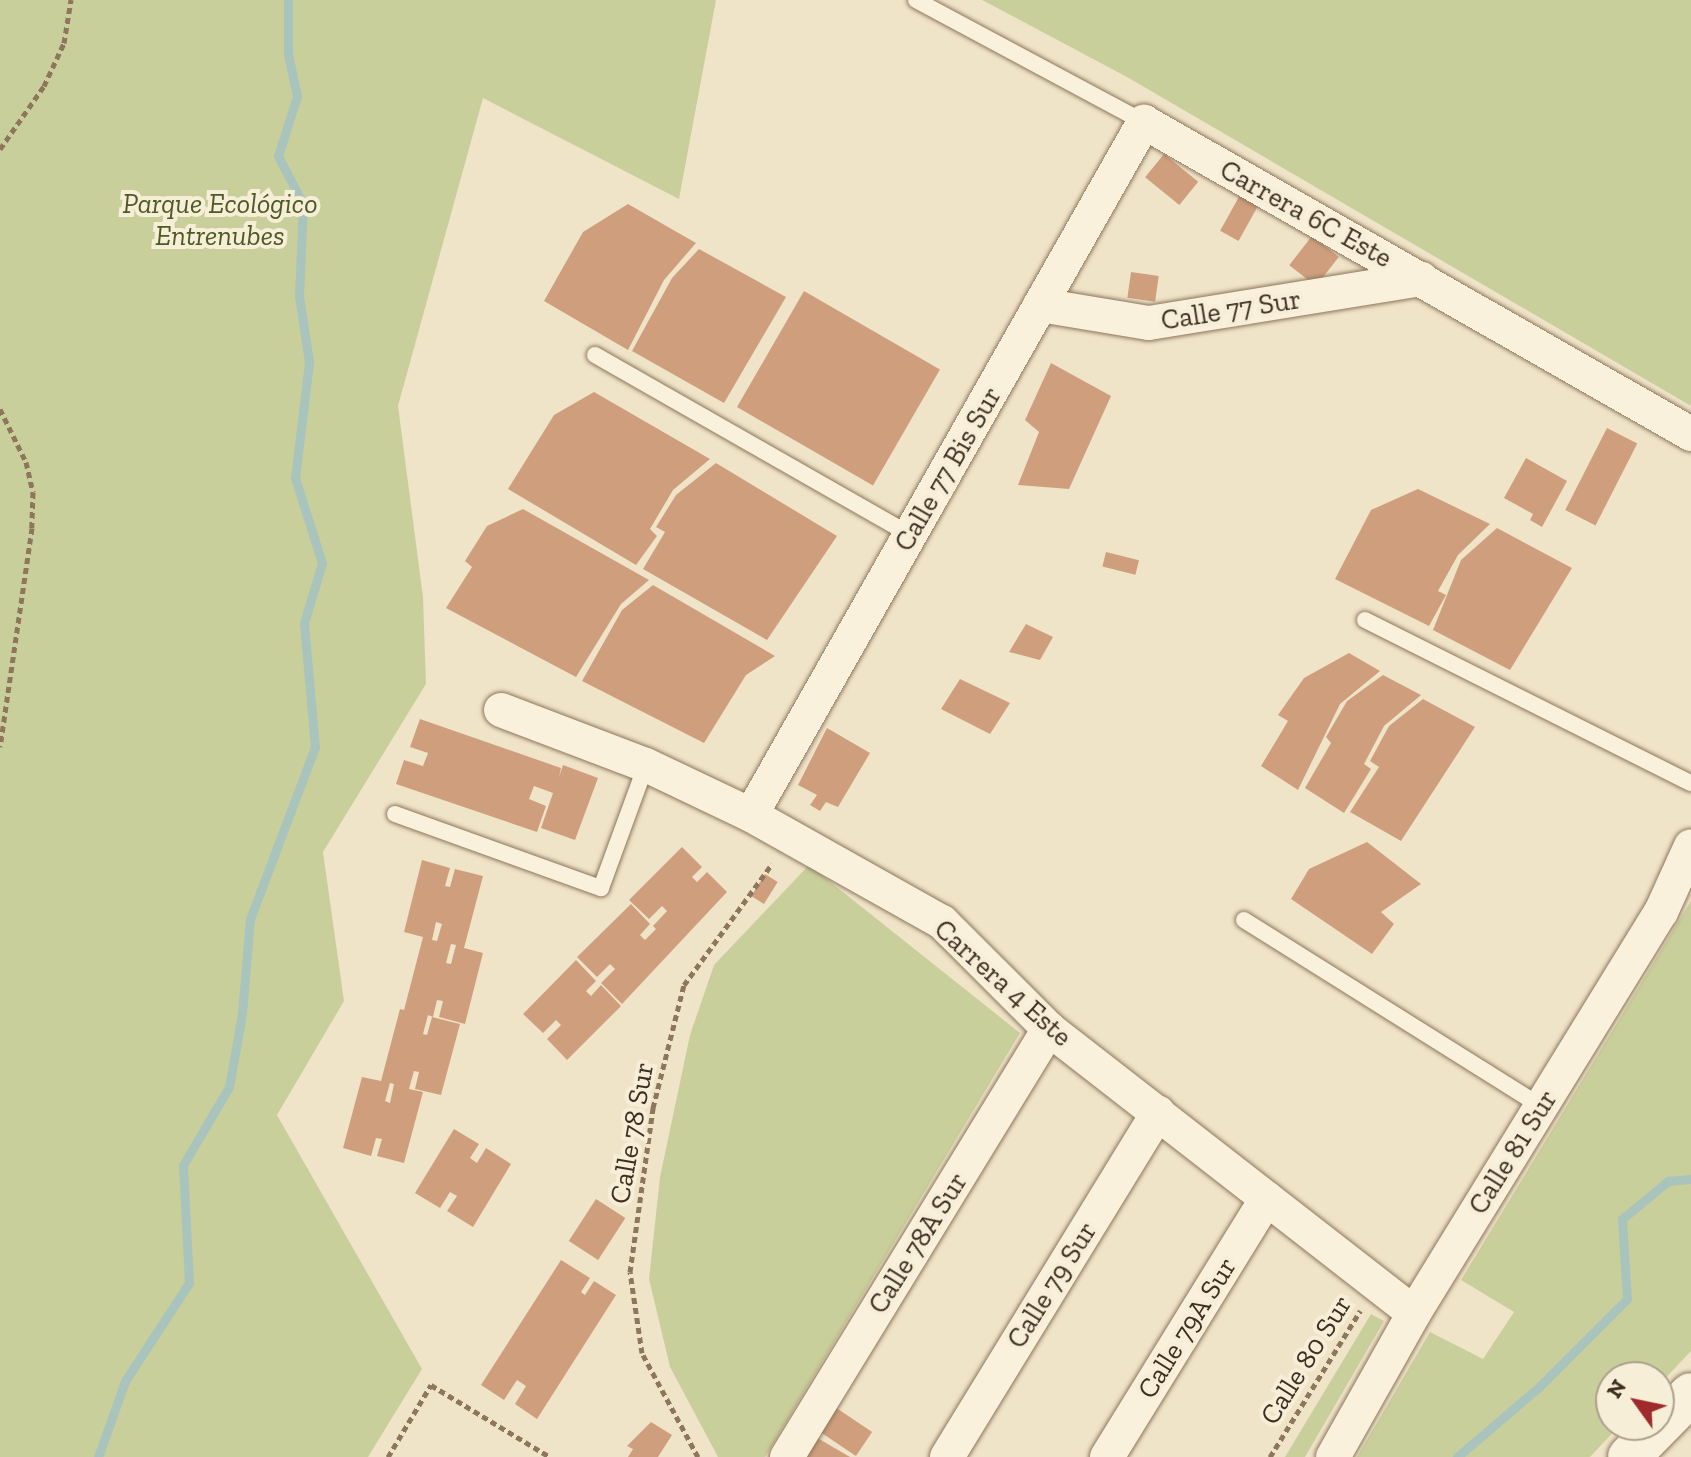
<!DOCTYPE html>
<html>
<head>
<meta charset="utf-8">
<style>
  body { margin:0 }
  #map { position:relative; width:1691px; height:1457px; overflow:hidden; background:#f0e4c8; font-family:"Zilla Slab",serif }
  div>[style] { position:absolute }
  .green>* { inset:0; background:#c9cf9b }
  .stream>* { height:9px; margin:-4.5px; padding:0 4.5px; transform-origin:4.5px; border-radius:4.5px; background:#a9c4bc }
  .building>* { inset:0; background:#cf9f7d; transform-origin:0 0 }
  .path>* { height:5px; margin-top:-2.5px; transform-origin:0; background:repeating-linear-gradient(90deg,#8d765c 0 6px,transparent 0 10px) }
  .roads { filter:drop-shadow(0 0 2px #8d765c) drop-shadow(0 0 2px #8d765c) }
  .service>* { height:16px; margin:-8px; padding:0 8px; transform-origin:8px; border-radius:8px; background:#faf1dc }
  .minor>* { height:34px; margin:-17px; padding:0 17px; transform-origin:17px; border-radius:17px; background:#faf1dc }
  .tertiary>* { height:42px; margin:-21px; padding:0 21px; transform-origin:21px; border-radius:21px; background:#faf1dc }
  span { translate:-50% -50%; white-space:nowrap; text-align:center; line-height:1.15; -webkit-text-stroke:8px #f7eed8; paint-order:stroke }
  .park-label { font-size:28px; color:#4d5a26; font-style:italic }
  .street-label { font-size:28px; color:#3d2e20 }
  .north { position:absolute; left:1595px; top:1361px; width:80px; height:80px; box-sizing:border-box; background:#f7eed8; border:2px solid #ada18e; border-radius:50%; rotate:303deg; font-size:22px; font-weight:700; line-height:32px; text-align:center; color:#3d2e20 }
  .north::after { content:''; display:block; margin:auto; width:28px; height:36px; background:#9e2a2b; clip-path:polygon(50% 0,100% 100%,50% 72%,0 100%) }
</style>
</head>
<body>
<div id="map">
  <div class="green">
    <i style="clip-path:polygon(0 0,716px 0,679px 199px,483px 98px,398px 406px,423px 597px,426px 684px,323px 852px,344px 1001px,277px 1115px,422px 1369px,368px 1457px,0 1457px)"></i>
    <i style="clip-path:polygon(982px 0,1691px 0,1691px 406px,1127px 77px)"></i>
    <i style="clip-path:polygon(809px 865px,1020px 1033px,765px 1457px,718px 1457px,670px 1367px,649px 1279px,660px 1177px,690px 1035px,714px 965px)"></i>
    <i style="clip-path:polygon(1691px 901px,1691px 1351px,1659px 1385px,1659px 1377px,1611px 1377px,1611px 1425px,1620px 1425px,1590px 1457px,1357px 1457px,1430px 1332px,1483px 1359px,1514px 1312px,1461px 1280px)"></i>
    <i style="clip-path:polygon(1371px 1314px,1384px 1321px,1305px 1457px,1285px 1457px)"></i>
  </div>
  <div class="stream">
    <i style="left:98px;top:1457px;width:81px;rotate:-70.4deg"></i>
    <i style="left:125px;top:1381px;width:117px;rotate:-56.9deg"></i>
    <i style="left:189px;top:1283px;width:118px;rotate:-92.9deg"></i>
    <i style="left:183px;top:1165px;width:91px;rotate:-59.5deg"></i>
    <i style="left:229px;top:1087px;width:74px;rotate:-79.9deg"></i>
    <i style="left:242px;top:1014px;width:95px;rotate:-85.2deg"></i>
    <i style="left:250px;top:919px;width:184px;rotate:-69.3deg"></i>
    <i style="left:315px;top:747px;width:124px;rotate:-95.1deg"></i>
    <i style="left:304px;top:623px;width:63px;rotate:-73.3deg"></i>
    <i style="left:322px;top:563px;width:89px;rotate:-107.6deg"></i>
    <i style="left:295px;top:478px;width:117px;rotate:-83.1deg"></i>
    <i style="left:309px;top:362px;width:67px;rotate:-98.6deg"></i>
    <i style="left:299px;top:296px;width:92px;rotate:-87.5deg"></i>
    <i style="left:303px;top:204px;width:54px;rotate:-117.5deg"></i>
    <i style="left:278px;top:156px;width:63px;rotate:-72.4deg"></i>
    <i style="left:297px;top:96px;width:43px;rotate:-102.1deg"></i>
    <i style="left:288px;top:54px;width:54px;rotate:-90deg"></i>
    <i style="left:1457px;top:1457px;width:108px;rotate:-40.5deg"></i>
    <i style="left:1539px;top:1387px;width:124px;rotate:-45deg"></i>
    <i style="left:1627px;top:1299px;width:80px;rotate:-93.6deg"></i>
    <i style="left:1622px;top:1219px;width:60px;rotate:-39.6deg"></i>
    <i style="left:1668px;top:1181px;width:23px;rotate:-5deg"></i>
  </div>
  <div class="building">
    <i style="left:1164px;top:154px;width:44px;height:30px;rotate:39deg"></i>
    <i style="left:1240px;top:195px;width:21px;height:41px;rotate:29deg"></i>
    <i style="clip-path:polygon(628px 204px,696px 243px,664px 280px,628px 350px,544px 301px,583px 232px)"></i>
    <i style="left:1312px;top:236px;width:34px;height:37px;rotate:38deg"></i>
    <i style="clip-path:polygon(699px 249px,786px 297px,724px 403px,632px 351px,672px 278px)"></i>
    <i style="left:1131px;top:272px;width:28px;height:26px;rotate:8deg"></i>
    <i style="left:804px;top:291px;width:157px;height:134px;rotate:30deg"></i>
    <i style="clip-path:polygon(1051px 363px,1111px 396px,1069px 489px,1018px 485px,1039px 432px,1025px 420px)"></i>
    <i style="clip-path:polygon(594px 392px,710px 459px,673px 490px,650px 529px,657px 536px,636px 565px,508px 489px,554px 415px)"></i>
    <i style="left:1607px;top:428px;width:34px;height:92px;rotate:27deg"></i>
    <i style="clip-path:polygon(1526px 458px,1567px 481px,1542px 527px,1530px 520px,1533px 514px,1504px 498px)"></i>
    <i style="clip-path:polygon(716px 463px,837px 536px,767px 640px,643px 569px,665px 532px,656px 527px,676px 495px)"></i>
    <i style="clip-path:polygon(1418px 489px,1490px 524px,1458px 555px,1438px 591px,1446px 595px,1429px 626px,1335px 579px,1371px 510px)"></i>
    <i style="clip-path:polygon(523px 509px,649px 580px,621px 604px,576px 677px,446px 608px,472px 567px,465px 561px,487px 526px)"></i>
    <i style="clip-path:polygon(1497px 528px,1572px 568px,1510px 670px,1433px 630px,1461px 560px)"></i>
    <i style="left:1106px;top:552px;width:34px;height:15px;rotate:14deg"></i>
    <i style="clip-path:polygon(653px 585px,775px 656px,746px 675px,704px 743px,582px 681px,622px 610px)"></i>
    <i style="clip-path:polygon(1026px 624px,1053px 637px,1040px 660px,1009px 652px)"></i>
    <i style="clip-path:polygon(1349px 653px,1380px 671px,1340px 704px,1298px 790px,1261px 766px,1288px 721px,1278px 715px,1304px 678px)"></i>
    <i style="clip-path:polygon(1383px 675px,1421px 695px,1384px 726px,1364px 764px,1371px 769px,1344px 813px,1305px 788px,1331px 743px,1326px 737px,1347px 701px)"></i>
    <i style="clip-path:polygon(960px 679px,1010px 703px,990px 734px,941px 709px)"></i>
    <i style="clip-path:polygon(1423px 699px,1475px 727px,1401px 841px,1350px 812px,1379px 767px,1370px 761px,1389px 726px)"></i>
    <i style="clip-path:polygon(420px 719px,561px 768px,559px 777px,563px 765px,598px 778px,575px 840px,541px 828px,553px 793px,534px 786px,529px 799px,546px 806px,537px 832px,396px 784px,404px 760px,423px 766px,428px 753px,410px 747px)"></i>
    <i style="clip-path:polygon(827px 728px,870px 753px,838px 807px,826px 802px,820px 811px,810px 805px,817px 795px,798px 785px)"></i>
    <i style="clip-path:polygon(1367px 842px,1421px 884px,1381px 912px,1394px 924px,1372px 954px,1291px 899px,1309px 869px)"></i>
    <i style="clip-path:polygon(682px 847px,702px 867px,692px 877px,697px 882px,707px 872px,727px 892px,622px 1004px,601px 983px,615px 969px,610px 964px,597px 977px,577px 957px,631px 904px,650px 924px,640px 935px,645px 940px,656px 929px,653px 926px,667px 911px,662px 906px,649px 919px,629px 900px)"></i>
    <i style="clip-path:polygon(evenodd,422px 860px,450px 868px,445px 886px,450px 887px,455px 869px,483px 876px,464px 948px,483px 953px,465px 1024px,439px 1017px,443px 1001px,437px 1000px,433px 1017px,428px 1015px,423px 1034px,427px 1035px,432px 1017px,460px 1024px,441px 1095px,415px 1089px,419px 1072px,414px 1071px,409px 1089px,423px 1092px,404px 1163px,377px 1156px,382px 1139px,376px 1138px,371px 1156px,343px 1148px,362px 1077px,381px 1081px,400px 1009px,404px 1010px,423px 937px,404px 932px,422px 860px,436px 922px,442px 924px,437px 941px,432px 940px,436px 922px,422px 860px,451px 944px,456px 945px,451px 964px,446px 963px,451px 944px,422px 860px,390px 1083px,394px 1084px,390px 1103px,385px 1101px,390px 1083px)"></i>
    <i style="left:765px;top:874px;width:15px;height:26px;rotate:32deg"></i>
    <i style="clip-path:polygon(576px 960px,596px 981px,586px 991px,591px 996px,601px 985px,621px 1006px,567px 1060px,547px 1039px,561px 1025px,556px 1020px,543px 1033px,523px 1014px)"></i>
    <i style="clip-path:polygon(454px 1129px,479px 1144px,470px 1158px,477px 1163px,486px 1148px,511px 1164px,473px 1227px,447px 1211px,457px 1196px,450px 1192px,440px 1208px,415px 1193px)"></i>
    <i style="left:596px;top:1199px;width:35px;height:50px;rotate:33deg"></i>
    <i style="clip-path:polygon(561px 1260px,590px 1278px,581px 1292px,585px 1295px,594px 1281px,616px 1295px,537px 1419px,515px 1404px,526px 1386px,517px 1380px,504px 1400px,481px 1385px)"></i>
    <i style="left:829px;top:1403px;width:52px;height:29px;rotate:34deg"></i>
    <i style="clip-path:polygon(651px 1422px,672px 1435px,658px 1457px,628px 1457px,633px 1449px,627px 1446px)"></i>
    <i style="clip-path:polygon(814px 1436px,850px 1457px,802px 1457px)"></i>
  </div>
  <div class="path">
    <i style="left:0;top:149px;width:77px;rotate:-55.1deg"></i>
    <i style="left:44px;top:86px;width:47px;rotate:-65.1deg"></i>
    <i style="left:64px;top:43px;width:44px;rotate:-80.8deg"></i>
    <i style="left:0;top:409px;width:59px;rotate:63.9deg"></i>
    <i style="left:26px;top:462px;width:31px;rotate:77deg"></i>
    <i style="left:33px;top:492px;width:36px;rotate:92deg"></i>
    <i style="left:32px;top:528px;width:221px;rotate:98.3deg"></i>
    <i style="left:388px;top:1457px;width:84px;rotate:-59.2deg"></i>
    <i style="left:431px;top:1385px;width:139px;rotate:31.2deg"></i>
    <i style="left:698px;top:1457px;width:118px;rotate:-118.3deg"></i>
    <i style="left:642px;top:1353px;width:82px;rotate:-98.4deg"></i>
    <i style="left:630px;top:1272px;width:166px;rotate:-82deg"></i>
    <i style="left:653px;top:1108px;width:127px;rotate:-75.9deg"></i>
    <i style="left:684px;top:985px;width:150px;rotate:-54deg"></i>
    <i style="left:1270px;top:1457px;width:172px;rotate:-58.3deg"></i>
  </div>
  <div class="roads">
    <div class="service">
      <i style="left:916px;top:0;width:259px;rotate:28.2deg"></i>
      <i style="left:595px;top:355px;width:363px;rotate:29.7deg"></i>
      <i style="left:1365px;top:620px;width:364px;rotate:26.6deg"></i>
      <i style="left:395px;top:814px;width:219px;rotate:19.8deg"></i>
      <i style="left:601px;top:888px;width:131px;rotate:-69.9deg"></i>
      <i style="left:1244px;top:920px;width:352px;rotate:32.1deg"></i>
    </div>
    <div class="minor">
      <i style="left:1040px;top:305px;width:110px;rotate:9.4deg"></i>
      <i style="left:1149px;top:323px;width:276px;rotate:-9.2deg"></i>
      <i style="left:501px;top:710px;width:155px;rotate:20.8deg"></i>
      <i style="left:646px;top:765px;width:116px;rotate:25.5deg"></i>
      <i style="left:751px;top:815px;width:219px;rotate:29.3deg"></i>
      <i style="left:942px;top:922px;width:151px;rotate:45deg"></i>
      <i style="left:1049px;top:1029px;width:462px;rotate:37.9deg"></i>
      <i style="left:751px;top:815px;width:797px;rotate:-60.44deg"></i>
      <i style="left:1144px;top:122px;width:630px;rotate:29.7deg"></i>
      <i style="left:787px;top:1457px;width:502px;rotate:-58.53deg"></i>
      <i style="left:947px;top:1457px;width:404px;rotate:-58.5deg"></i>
      <i style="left:1107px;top:1457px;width:304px;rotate:-58.3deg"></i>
      <i style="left:1333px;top:1457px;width:165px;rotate:-60.6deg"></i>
      <i style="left:1414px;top:1313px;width:471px;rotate:-58.4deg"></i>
      <i style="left:1661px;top:912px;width:72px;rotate:-65.6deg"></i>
    </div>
    <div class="tertiary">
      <i style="left:1629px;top:1457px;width:88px;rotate:-45.5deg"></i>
    </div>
  </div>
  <div class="park-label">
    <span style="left:220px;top:220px">Parque Ecológico<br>Entrenubes</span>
  </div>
  <div class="street-label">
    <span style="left:1306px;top:214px;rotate:29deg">Carrera 6C Este</span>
    <span style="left:1231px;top:310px;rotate:-9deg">Calle 77 Sur</span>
    <span style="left:948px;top:469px;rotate:-60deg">Calle 77 Bis Sur</span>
    <span style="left:1003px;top:983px;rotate:42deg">Carrera 4 Este</span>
    <span style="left:632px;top:1133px;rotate:-80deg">Calle 78 Sur</span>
    <span style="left:1513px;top:1152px;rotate:-58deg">Calle 81 Sur</span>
    <span style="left:918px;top:1243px;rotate:-58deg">Calle 78A Sur</span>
    <span style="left:1052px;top:1285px;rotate:-58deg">Calle 79 Sur</span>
    <span style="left:1187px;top:1328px;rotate:-58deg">Calle 79A Sur</span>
    <span style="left:1306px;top:1360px;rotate:-58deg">Calle 80 Sur</span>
  </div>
  <div class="north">N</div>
</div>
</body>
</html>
